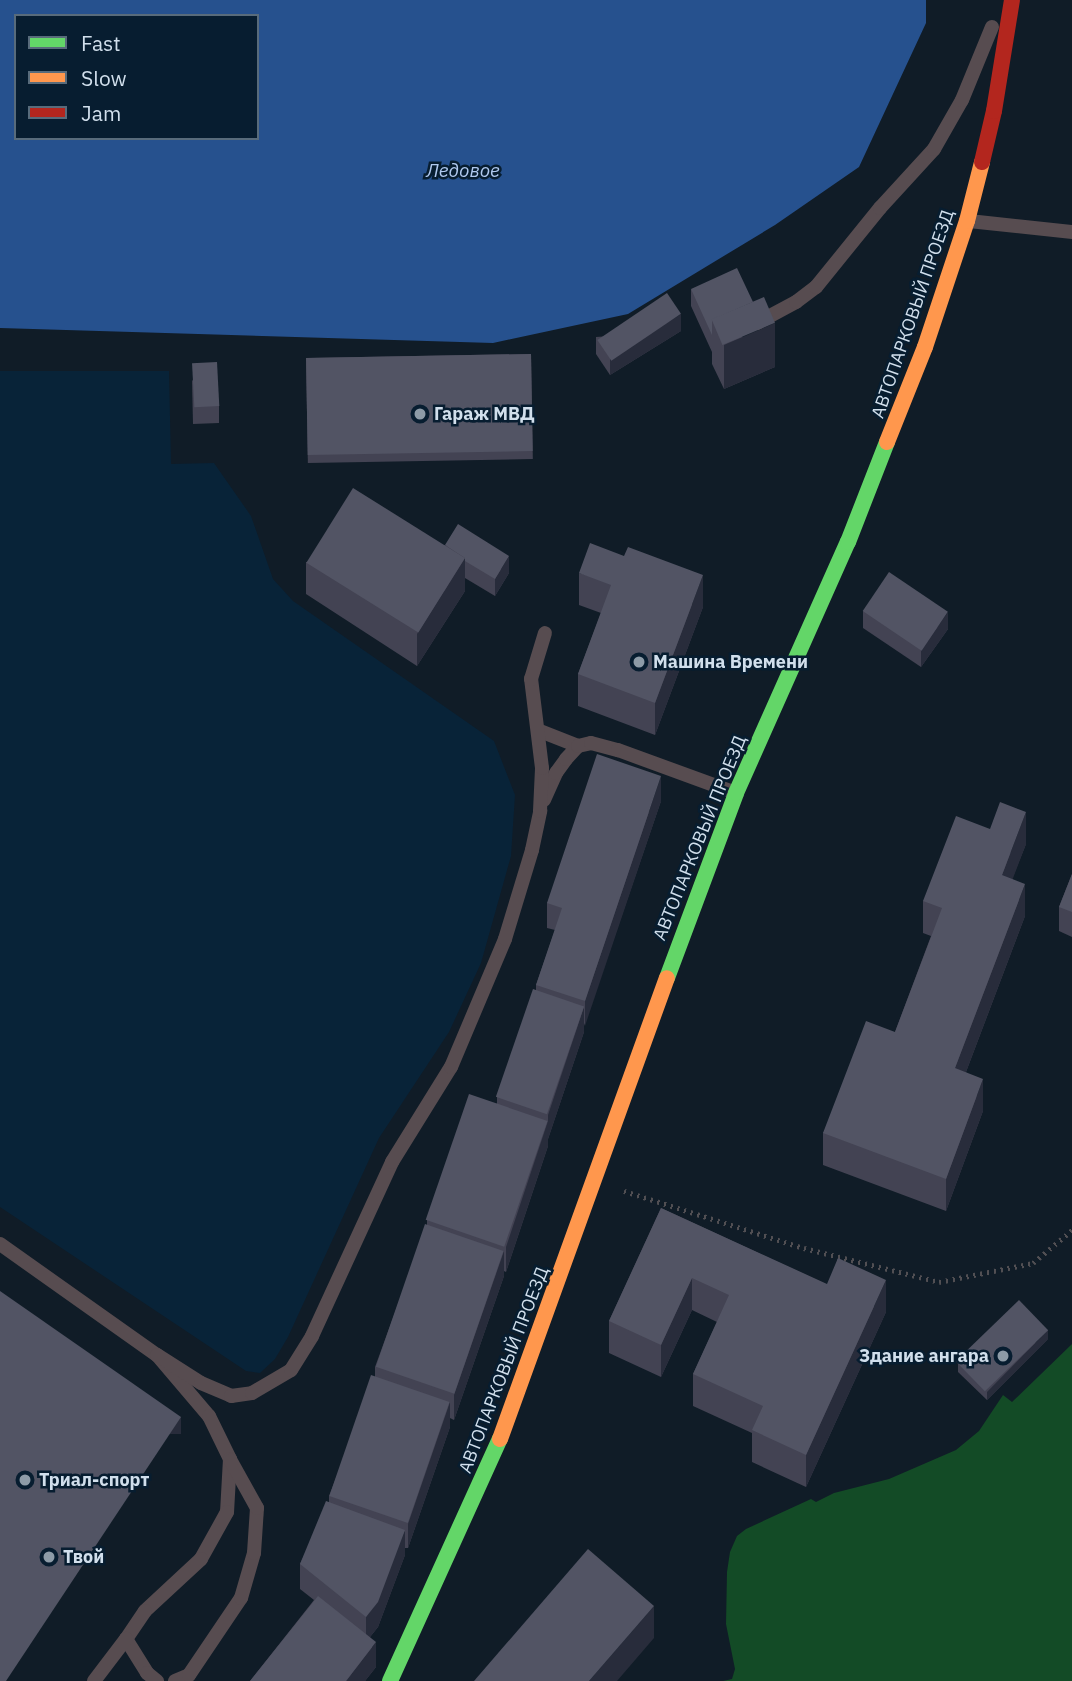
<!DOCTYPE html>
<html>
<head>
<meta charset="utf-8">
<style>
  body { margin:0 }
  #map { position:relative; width:1072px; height:1681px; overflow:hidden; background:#101c27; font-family:"IBM Plex Sans",sans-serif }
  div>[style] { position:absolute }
  .built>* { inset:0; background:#082338 }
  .forest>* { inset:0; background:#134b26 }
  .water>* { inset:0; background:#26518e }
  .path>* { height:4.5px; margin-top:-2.25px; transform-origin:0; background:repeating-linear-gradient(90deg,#514f53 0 2px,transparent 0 7px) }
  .lane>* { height:14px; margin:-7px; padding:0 7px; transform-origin:7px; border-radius:7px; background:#574c50 }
  .fast>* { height:16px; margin:-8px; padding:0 8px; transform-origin:8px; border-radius:8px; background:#63d668 }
  .slow>* { height:16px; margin:-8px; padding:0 8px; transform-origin:8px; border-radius:8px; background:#ff974d }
  .jam>* { height:16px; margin:-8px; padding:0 8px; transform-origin:8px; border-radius:8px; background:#b3261e }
  .wall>* { inset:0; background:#434353; transform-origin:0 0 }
  .shaded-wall>* { inset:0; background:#282c3b; transform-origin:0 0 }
  .building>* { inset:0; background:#525464; transform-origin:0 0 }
  .dots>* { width:19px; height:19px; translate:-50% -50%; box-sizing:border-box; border:4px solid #071d30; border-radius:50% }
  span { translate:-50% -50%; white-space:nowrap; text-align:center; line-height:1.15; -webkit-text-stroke:5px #071d30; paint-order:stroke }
  .street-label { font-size:18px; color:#d1dfec }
  .poi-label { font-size:18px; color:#d1dfec; font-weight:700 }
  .left { translate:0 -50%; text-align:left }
  .right { translate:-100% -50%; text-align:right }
  .water-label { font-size:19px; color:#b0c9ef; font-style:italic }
  .legend { position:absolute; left:14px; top:14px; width:245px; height:126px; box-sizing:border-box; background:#071d30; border:2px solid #586b7b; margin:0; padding:9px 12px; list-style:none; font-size:21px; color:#d1dfec }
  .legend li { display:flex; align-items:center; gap:14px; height:35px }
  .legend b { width:35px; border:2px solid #586b7b }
</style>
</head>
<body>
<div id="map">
  <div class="built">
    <i style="clip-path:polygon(0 371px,169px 371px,171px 464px,214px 463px,251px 516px,273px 579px,293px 601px,494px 741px,515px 795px,511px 856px,481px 963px,449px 1032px,379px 1138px,288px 1337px,275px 1359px,260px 1373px,246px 1371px,0 1207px)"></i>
  </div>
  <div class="forest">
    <i style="clip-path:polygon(1072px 1344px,1072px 1681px,723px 1681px,732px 1679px,735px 1669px,726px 1624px,727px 1572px,730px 1552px,737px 1536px,746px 1529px,811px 1499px,816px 1502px,834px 1493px,889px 1479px,956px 1450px,979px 1431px,1003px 1395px,1012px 1402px)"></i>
  </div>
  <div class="water">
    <i style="clip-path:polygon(evenodd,0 0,926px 0,926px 23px,859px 167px,775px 225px,628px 314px,493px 343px,0 328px,0 0,16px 16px,257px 16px,257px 138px,16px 138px,16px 16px)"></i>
  </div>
  <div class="path">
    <i style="left:624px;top:1191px;width:189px;rotate:17.6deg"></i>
    <i style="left:804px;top:1248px;width:139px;rotate:14.1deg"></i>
    <i style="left:939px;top:1282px;width:96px;rotate:-11.4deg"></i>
    <i style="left:1033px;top:1263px;width:51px;rotate:-40.2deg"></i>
  </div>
  <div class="lane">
    <i style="left:969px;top:221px;width:104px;rotate:6.1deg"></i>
    <i style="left:757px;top:323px;width:44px;rotate:-28.3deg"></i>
    <i style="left:796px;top:302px;width:25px;rotate:-37deg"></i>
    <i style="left:816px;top:287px;width:102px;rotate:-51deg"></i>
    <i style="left:880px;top:208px;width:80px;rotate:-47.5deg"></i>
    <i style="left:934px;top:149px;width:56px;rotate:-60.3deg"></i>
    <i style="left:962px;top:100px;width:79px;rotate:-67.7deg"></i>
    <i style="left:540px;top:731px;width:41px;rotate:21.5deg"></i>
    <i style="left:544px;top:800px;width:30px;rotate:-66deg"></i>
    <i style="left:556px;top:773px;width:17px;rotate:-54deg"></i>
    <i style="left:566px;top:759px;width:18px;rotate:-47deg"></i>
    <i style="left:578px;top:746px;width:13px;rotate:-13deg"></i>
    <i style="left:591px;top:743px;width:28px;rotate:15deg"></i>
    <i style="left:618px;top:750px;width:122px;rotate:20.1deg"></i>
    <i style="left:0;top:1244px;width:192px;rotate:35.3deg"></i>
    <i style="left:157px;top:1355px;width:80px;rotate:49.6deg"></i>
    <i style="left:209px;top:1416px;width:48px;rotate:64deg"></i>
    <i style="left:230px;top:1459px;width:53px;rotate:93.2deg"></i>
    <i style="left:227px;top:1512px;width:54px;rotate:119deg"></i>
    <i style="left:201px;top:1559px;width:76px;rotate:137.1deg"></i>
    <i style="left:145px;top:1611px;width:34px;rotate:124deg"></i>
    <i style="left:126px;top:1639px;width:40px;rotate:58deg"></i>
    <i style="left:147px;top:1673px;width:13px;rotate:39deg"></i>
    <i style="left:157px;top:1355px;width:52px;rotate:32.5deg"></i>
    <i style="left:201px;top:1383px;width:33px;rotate:23deg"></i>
    <i style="left:231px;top:1396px;width:21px;rotate:-8deg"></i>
    <i style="left:252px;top:1393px;width:45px;rotate:-30.5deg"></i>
    <i style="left:291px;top:1370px;width:40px;rotate:-58deg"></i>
    <i style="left:312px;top:1336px;width:192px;rotate:-65.3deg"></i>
    <i style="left:392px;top:1162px;width:112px;rotate:-58.2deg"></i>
    <i style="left:451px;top:1067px;width:139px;rotate:-67.1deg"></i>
    <i style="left:505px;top:939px;width:93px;rotate:-73.1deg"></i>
    <i style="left:532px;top:850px;width:40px;rotate:-78deg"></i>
    <i style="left:540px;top:811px;width:43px;rotate:-87.3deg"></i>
    <i style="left:542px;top:768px;width:90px;rotate:-97deg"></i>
    <i style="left:531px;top:679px;width:48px;rotate:-73.1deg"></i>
    <i style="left:94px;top:1681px;width:53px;rotate:-52.7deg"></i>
    <i style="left:175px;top:1681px;width:15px;rotate:-23deg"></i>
    <i style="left:189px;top:1675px;width:93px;rotate:-56deg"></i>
    <i style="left:241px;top:1598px;width:47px;rotate:-73.9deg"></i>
    <i style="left:254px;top:1553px;width:45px;rotate:-86.2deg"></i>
    <i style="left:257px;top:1508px;width:54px;rotate:-119deg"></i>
  </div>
  <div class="fast">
    <i style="left:667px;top:978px;width:197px;rotate:-69.5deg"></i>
    <i style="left:736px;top:793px;width:275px;rotate:-66deg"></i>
    <i style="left:848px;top:542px;width:107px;rotate:-68.7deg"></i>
    <i style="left:390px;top:1681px;width:266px;rotate:-65.6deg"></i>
  </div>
  <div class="slow">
    <i style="left:887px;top:442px;width:102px;rotate:-68.2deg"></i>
    <i style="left:925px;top:347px;width:133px;rotate:-71.6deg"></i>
    <i style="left:967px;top:221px;width:61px;rotate:-75.7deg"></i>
    <i style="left:500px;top:1439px;width:490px;rotate:-70.1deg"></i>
  </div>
  <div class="jam">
    <i style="left:982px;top:162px;width:52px;rotate:-76.8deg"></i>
    <i style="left:994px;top:111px;width:112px;rotate:-80.8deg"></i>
  </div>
  <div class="wall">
    <i style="clip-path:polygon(691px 289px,775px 367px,724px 389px,712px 364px,712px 352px,691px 306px)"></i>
    <i style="clip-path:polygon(681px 331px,610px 375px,596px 354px,596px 337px)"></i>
    <i style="left:531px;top:354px;width:105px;height:225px;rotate:89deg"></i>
    <i style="clip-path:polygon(192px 380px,219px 406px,219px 423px,193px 424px)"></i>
    <i style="clip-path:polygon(445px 545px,509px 573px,495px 596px,465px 578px,465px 591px,417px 666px,306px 594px,306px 562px)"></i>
    <i style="clip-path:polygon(579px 573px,703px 607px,655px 735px,578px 706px,578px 674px,601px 613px,579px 605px)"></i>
    <i style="clip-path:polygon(863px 611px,948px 629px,921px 667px,863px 628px)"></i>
    <i style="clip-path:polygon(661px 801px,584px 1026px,584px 1032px,548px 1139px,548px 1146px,506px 1272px,504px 1271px,504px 1276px,454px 1420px,450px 1418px,450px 1427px,408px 1548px,405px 1548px,405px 1555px,378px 1627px,370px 1637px,376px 1667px,365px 1681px,250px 1681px,314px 1600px,300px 1589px,300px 1564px,329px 1502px,329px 1496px,375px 1377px,375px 1367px,427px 1225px,427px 1220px,497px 1103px,497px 1097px,536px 990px,536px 985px,555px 930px,547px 928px,547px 903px)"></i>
    <i style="clip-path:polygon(1026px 844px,1012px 879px,1025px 916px,966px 1072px,983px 1111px,946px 1211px,823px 1165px,823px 1133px,895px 1032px,931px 936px,923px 933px,923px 901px)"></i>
    <i style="clip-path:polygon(1072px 874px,1072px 937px,1059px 931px,1059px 907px)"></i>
    <i style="clip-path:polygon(661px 1208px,886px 1312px,806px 1487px,752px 1462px,752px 1433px,693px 1406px,693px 1374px,717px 1322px,692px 1310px,661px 1377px,609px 1353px,609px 1321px)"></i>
    <i style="clip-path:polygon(1048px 1339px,987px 1400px,958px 1372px,958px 1364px)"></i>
  </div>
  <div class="shaded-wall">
    <i style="clip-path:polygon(681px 314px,681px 331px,610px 375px,610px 358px)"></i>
    <i style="clip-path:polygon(775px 323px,775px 367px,724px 389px,724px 345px)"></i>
    <i style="clip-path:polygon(509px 556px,509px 573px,495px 596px,495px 579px)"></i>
    <i style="clip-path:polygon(465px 558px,465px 591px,417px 666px,417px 634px)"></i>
    <i style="clip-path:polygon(703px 575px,703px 607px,655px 735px,655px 703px)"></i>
    <i style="clip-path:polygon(948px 612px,948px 629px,921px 667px,921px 650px)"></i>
    <i style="clip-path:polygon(661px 776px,661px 801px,585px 1026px,585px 1001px)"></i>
    <i style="clip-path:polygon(1026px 812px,1026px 844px,1002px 907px,1002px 875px)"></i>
    <i style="clip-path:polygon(1025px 884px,1025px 916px,955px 1101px,955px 1068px)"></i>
    <i style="clip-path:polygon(584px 1007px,584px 1032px,548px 1139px,548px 1146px,506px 1272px,506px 1247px,548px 1121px,548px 1115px)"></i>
    <i style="clip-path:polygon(983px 1079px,983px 1111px,946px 1211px,946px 1179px)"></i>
    <i style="clip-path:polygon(504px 1251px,504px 1276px,454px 1420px,454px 1395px)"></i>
    <i style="clip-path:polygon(692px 1278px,692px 1310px,661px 1377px,661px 1345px)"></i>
    <i style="clip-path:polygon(886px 1280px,886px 1312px,806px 1487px,806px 1455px)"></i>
    <i style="clip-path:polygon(1048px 1330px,1048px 1339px,987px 1400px,987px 1392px)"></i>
    <i style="clip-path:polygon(450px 1402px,450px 1427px,408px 1548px,408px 1524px)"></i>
    <i style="left:181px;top:1417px;width:17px;height:317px;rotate:90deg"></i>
    <i style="clip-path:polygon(405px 1530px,405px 1555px,378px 1627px,366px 1642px,366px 1617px)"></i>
    <i style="clip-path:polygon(654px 1606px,654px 1638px,617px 1681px,589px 1681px)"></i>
    <i style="clip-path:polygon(376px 1642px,376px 1667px,365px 1681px,346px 1681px)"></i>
  </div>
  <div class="building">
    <i style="clip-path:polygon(737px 268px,753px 302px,712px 320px,712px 335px,691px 289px)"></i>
    <i style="left:667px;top:293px;width:25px;height:84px;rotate:56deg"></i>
    <i style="left:764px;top:297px;width:28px;height:57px;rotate:67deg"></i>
    <i style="left:531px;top:354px;width:97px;height:225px;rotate:89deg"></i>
    <i style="left:217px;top:362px;width:44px;height:25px;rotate:87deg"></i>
    <i style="left:353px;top:488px;width:132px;height:88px;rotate:32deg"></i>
    <i style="clip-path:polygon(458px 524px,509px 556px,495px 579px,465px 561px,465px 558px,445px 545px)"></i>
    <i style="clip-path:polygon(590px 543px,624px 556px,628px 547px,703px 575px,655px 703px,578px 674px,611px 585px,579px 573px)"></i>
    <i style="left:889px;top:572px;width:71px;height:47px;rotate:34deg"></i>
    <i style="clip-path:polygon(597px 754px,661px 776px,585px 1001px,536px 985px,562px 908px,547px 903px)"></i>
    <i style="clip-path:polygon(1000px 802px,1026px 812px,1002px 875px,1025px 884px,955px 1068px,983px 1079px,946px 1179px,823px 1133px,866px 1021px,895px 1032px,942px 908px,923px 901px,956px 816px,990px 829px)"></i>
    <i style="clip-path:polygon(1072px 874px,1072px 912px,1059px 907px)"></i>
    <i style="left:533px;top:989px;width:54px;height:114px;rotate:19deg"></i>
    <i style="left:469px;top:1094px;width:83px;height:133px;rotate:19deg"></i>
    <i style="clip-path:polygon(661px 1208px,827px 1284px,838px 1258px,886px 1280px,806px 1455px,752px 1430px,763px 1406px,693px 1374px,729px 1295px,692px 1278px,661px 1345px,609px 1321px)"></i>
    <i style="left:425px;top:1224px;width:83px;height:151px;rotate:19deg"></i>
    <i style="clip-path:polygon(0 1291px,181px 1417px,6px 1681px,0 1681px)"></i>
    <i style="left:1019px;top:1300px;width:42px;height:88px;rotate:46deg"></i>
    <i style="left:371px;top:1375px;width:83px;height:128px;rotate:19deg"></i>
    <i style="clip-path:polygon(326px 1501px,405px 1530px,378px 1602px,366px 1617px,300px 1564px)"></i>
    <i style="clip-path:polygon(588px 1549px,654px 1606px,589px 1681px,474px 1681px)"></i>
    <i style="clip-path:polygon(318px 1596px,376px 1642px,346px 1681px,250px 1681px)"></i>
  </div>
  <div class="dots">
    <i style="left:420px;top:414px;background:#8d9ba7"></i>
    <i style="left:639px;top:662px;background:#8d9ba7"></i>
    <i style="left:1003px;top:1356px;background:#8d9ba7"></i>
    <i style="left:25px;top:1480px;background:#8d9ba7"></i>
    <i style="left:49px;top:1557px;background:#8d9ba7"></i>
  </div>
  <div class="street-label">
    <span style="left:913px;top:314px;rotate:-71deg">АВТОПАРКОВЫЙ ПРОЕЗД</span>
    <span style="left:700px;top:838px;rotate:-68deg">АВТОПАРКОВЫЙ ПРОЕЗД</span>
    <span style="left:504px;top:1370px;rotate:-69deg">АВТОПАРКОВЫЙ ПРОЕЗД</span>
  </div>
  <div class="poi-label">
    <span class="left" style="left:434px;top:414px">Гараж МВД</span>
    <span class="left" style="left:653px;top:662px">Машина Времени</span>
    <span class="right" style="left:989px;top:1356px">Здание ангара</span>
    <span class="left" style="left:39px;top:1480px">Триал-спорт</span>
    <span class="left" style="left:63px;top:1557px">Твой</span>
  </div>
  <div class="water-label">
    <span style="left:463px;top:171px">Ледовое</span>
  </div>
  <ul class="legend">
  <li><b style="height:9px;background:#63d668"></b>Fast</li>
  <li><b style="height:9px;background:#ff974d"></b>Slow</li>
  <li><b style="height:9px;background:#b3261e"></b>Jam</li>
  </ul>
</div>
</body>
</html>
